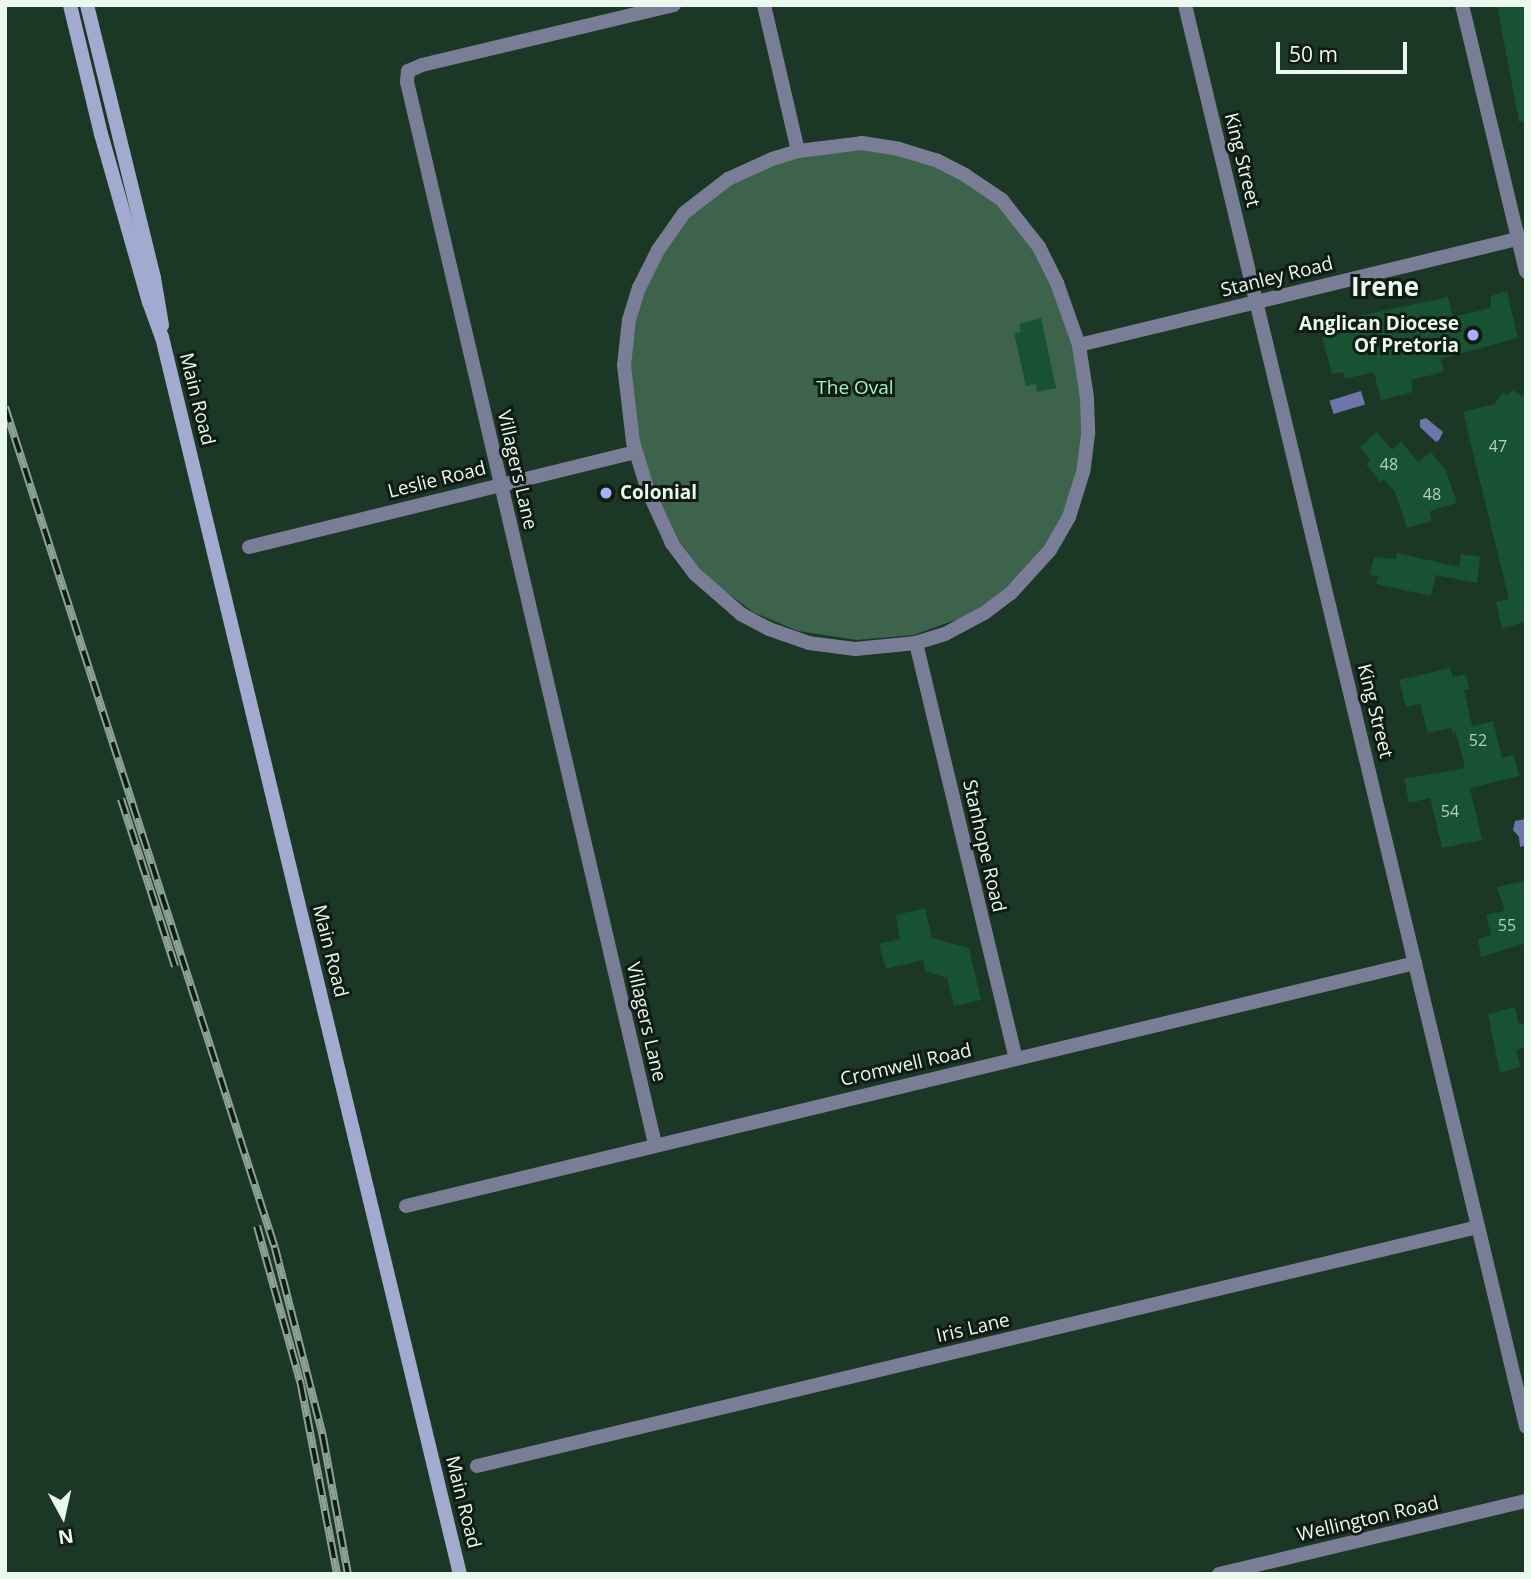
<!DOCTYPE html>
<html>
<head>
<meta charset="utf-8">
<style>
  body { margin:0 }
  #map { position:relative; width:1531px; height:1579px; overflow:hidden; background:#1b3726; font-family:"Open Sans",sans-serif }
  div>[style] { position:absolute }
  .green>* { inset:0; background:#3e634c }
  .water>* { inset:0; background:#6d76ab; transform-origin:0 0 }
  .building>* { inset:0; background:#175232 }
  .street>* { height:14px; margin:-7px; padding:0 7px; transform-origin:7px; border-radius:7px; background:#797e96 }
  .secondary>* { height:14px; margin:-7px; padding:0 7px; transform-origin:7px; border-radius:7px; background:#a2aad0 }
  .rail>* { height:8px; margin-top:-4px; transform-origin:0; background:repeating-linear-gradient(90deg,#0f1b13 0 16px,#8ca294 0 32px); box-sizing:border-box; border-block:2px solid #8ca294 }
  .dots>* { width:19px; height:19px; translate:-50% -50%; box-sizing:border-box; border:4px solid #0f1b13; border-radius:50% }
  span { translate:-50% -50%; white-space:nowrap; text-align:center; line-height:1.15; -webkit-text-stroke:6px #0f1b13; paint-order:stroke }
  .number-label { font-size:16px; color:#b4cfbf }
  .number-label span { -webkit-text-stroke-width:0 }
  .street-label { font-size:19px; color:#e9f9ee }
  .poi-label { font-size:19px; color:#e9f9ee; font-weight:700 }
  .right { translate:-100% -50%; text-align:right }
  .left { translate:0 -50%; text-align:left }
  .park-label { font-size:19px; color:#a1f7c1 }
  .district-label { font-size:26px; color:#e9f9ee; font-weight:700 }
  .frame { position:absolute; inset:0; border:7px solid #e9f9ee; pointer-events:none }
  .north { position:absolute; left:28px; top:1481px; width:70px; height:70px; -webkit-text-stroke:5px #0f1b13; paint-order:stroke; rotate:172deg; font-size:19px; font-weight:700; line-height:28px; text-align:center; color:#e9f9ee }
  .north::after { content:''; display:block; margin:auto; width:24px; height:32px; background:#e9f9ee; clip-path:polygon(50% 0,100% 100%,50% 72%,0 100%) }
  .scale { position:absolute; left:1276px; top:42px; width:131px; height:32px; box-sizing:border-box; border:4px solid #e9f9ee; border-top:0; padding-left:9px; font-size:21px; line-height:24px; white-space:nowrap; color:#e9f9ee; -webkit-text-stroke:5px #0f1b13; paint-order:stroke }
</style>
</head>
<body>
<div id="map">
  <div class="green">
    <i style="clip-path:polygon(901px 144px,1002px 196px,1047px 258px,1085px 385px,1075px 508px,1011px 587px,966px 616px,914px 635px,857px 640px,798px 631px,753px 612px,705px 576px,678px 539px,634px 445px,629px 386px,631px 323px,651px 271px,683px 215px,737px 174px,798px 149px)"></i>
  </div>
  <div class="water">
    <i style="left:1361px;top:391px;width:14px;height:33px;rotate:73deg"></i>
    <i style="clip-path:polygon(1426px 418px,1443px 432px,1439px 440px,1436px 442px,1420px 427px,1420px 420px)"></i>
    <i style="clip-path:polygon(1526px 819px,1526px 845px,1520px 847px,1519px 837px,1513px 830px,1515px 821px)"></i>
  </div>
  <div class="building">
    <i style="clip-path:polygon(1497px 5px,1526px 5px,1526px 121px,1519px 122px)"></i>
    <i style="clip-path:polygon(1507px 291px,1518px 338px,1441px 359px,1444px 372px,1411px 380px,1413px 392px,1381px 400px,1374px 372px,1345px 379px,1343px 372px,1332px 374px,1322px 337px,1342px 332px,1340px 320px,1448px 297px,1453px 317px,1491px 308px,1491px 296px)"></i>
    <i style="clip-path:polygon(1041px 318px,1056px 388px,1037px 392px,1036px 384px,1026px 386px,1014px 333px,1021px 332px,1019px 324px)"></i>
    <i style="clip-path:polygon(1512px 390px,1526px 398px,1526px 564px,1523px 565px,1526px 578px,1526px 622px,1502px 628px,1496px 602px,1509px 599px,1463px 412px,1495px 404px,1502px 393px,1507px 396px)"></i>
    <i style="clip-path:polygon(1377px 432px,1392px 450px,1401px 441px,1418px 462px,1431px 452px,1446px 471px,1457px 503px,1430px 511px,1432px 521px,1407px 528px,1395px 492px,1384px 479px,1380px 482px,1366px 464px,1370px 460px,1360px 447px)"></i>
    <i style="clip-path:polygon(1397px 553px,1459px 567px,1461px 554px,1480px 557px,1477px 583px,1436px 575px,1431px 596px,1376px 584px,1378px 576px,1370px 575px,1374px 557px,1396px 559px)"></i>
    <i style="clip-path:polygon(1450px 668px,1453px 677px,1466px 674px,1469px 689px,1464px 690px,1472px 726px,1493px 721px,1502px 758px,1514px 755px,1519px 776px,1470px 788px,1482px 840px,1442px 848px,1430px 798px,1409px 803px,1404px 779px,1465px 768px,1456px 732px,1452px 733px,1451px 728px,1428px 733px,1420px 704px,1406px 707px,1399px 680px)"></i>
    <i style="clip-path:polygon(1526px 881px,1526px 943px,1481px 957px,1478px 939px,1491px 935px,1486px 915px,1505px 911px,1497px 887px)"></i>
    <i style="clip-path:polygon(925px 908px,932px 938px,969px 948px,981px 1000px,954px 1006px,947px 978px,925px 971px,923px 960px,886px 969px,879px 944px,900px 939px,896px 915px)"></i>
    <i style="clip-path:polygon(1515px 1007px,1519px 1025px,1526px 1023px,1526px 1047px,1516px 1050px,1520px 1067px,1500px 1073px,1488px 1014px)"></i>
  </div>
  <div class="street">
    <i style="left:764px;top:5px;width:150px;rotate:76.9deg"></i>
    <i style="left:1185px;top:5px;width:1462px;rotate:76.51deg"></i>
    <i style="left:1462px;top:5px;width:274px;rotate:76.5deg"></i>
    <i style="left:862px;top:143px;width:37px;rotate:9deg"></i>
    <i style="left:899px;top:149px;width:39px;rotate:17deg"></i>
    <i style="left:936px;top:160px;width:33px;rotate:27deg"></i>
    <i style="left:965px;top:175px;width:45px;rotate:34deg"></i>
    <i style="left:1002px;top:200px;width:60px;rotate:51.8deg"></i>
    <i style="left:1039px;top:247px;width:40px;rotate:63.4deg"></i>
    <i style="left:1057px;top:283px;width:66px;rotate:70.5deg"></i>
    <i style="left:1079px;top:345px;width:54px;rotate:81.4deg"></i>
    <i style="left:1087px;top:398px;width:36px;rotate:88deg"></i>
    <i style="left:1088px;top:434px;width:38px;rotate:97deg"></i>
    <i style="left:1083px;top:472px;width:47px;rotate:107.3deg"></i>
    <i style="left:1069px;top:517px;width:38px;rotate:120deg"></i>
    <i style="left:1050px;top:550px;width:58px;rotate:132.2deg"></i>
    <i style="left:1011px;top:593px;width:34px;rotate:143deg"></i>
    <i style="left:984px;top:613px;width:44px;rotate:151.7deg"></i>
    <i style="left:945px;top:634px;width:30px;rotate:163deg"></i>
    <i style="left:916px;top:643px;width:61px;rotate:174.4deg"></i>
    <i style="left:855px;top:649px;width:46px;rotate:-172.6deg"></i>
    <i style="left:809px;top:643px;width:42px;rotate:-160.7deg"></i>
    <i style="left:769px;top:629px;width:32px;rotate:-152deg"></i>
    <i style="left:741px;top:614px;width:61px;rotate:-139deg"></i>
    <i style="left:695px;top:574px;width:39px;rotate:-127deg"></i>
    <i style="left:672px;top:543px;width:57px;rotate:-114.8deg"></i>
    <i style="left:648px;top:491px;width:51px;rotate:-107deg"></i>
    <i style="left:633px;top:442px;width:78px;rotate:-96.7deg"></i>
    <i style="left:624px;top:365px;width:45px;rotate:-83.7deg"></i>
    <i style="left:629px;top:320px;width:34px;rotate:-73deg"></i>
    <i style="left:639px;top:288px;width:42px;rotate:-63.4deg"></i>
    <i style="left:658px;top:250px;width:45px;rotate:-54.9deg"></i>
    <i style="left:684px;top:213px;width:56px;rotate:-37.7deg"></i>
    <i style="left:728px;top:179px;width:48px;rotate:-24.4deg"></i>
    <i style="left:772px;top:159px;width:27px;rotate:-17deg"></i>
    <i style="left:798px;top:151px;width:64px;rotate:-7.1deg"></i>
    <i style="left:1079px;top:345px;width:460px;rotate:-13.6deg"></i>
    <i style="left:249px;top:547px;width:398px;rotate:-13.8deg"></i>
    <i style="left:916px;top:643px;width:427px;rotate:76.5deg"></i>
    <i style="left:655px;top:1144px;width:1091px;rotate:-103.14deg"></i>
    <i style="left:407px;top:82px;width:11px;rotate:-85deg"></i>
    <i style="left:408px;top:71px;width:15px;rotate:-23deg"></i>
    <i style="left:422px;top:65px;width:259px;rotate:-13.4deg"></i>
    <i style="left:406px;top:1206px;width:1038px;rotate:-13.54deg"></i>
    <i style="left:477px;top:1466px;width:1029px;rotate:-13.43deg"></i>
    <i style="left:1219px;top:1574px;width:316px;rotate:-13.4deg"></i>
  </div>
  <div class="secondary">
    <i style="left:70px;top:5px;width:133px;rotate:76.5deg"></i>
    <i style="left:101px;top:134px;width:175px;rotate:74.1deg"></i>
    <i style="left:149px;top:302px;width:37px;rotate:70deg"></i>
    <i style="left:162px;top:337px;width:1272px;rotate:76.46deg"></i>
    <i style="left:87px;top:5px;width:281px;rotate:76.2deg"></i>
    <i style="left:154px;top:278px;width:48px;rotate:80.3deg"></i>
  </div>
  <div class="rail">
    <i style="left:5px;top:407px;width:883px;rotate:72.2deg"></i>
    <i style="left:275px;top:1248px;width:195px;rotate:75.7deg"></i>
    <i style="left:323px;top:1437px;width:139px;rotate:79.7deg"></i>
    <i style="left:121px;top:799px;width:176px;rotate:72.1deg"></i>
    <i style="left:257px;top:1226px;width:165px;rotate:74.5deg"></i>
    <i style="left:301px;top:1385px;width:192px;rotate:79.2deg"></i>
  </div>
  <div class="dots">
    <i style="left:1473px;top:335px;background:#a4b1fc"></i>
    <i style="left:606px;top:493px;background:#a4b1fc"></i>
  </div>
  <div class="number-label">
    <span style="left:1498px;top:446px">47</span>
    <span style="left:1389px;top:464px">48</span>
    <span style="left:1432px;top:494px">48</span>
    <span style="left:1478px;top:740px">52</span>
    <span style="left:1450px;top:811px">54</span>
    <span style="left:1507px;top:925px">55</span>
  </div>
  <div class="street-label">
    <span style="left:1242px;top:160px;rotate:76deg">King Street</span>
    <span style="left:1277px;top:277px;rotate:-14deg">Stanley Road</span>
    <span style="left:197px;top:399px;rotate:76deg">Main Road</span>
    <span style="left:517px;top:470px;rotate:77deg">Villagers Lane</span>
    <span style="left:437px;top:480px;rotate:-14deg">Leslie Road</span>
    <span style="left:1375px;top:711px;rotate:76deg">King Street</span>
    <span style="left:984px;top:846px;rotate:77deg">Stanhope Road</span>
    <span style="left:330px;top:951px;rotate:76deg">Main Road</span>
    <span style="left:646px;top:1022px;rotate:77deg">Villagers Lane</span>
    <span style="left:906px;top:1065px;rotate:-13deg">Cromwell Road</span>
    <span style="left:973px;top:1328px;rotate:-13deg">Iris Lane</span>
    <span style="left:463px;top:1502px;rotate:76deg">Main Road</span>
    <span style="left:1368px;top:1519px;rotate:-13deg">Wellington Road</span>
  </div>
  <div class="poi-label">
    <span class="right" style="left:1459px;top:335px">Anglican Diocese<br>Of Pretoria</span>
    <span class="left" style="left:620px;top:493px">Colonial</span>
  </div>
  <div class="park-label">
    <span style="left:855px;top:388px">The Oval</span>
  </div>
  <div class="district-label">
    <span style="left:1385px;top:287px">Irene</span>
  </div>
  <div class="frame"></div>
  <div class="north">N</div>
  <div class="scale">50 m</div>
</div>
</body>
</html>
